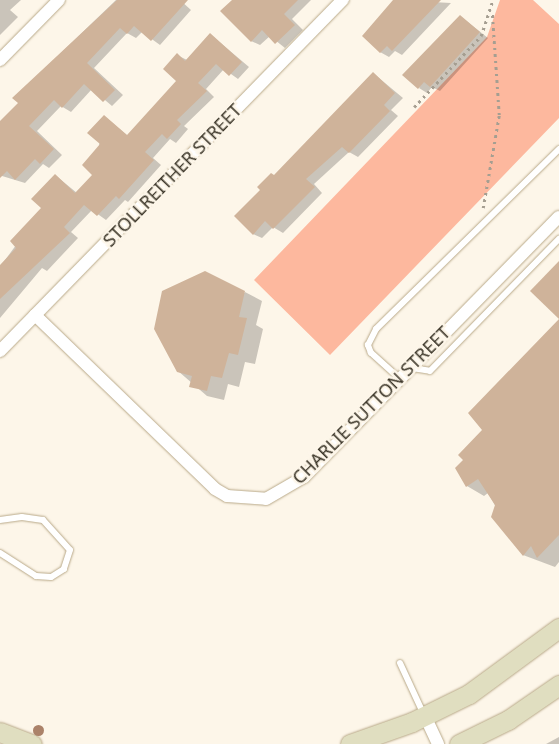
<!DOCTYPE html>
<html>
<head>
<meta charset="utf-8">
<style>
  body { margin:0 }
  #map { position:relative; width:559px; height:744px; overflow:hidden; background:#fdf6e9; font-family:"Noto Sans",sans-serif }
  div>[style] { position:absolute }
  .green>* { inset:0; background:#fdb89e }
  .shadow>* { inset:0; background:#0003 }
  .building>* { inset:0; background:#cfb39a }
  .path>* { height:2.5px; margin-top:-1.25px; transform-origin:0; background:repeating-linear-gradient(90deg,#a59e91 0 2.5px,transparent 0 6.5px) }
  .roads { filter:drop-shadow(0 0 1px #b9a989) drop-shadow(0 0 1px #b9a989) }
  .lane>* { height:6px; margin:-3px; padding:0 3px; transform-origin:3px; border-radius:3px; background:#fff }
  .street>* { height:12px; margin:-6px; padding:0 6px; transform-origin:6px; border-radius:6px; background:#fff }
  .secondary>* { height:19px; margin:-9.5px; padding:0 9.5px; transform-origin:9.5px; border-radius:9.5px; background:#e0dec0 }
  .trees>* { width:11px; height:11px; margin:-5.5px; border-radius:50%; background:#ab8269 }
  span { translate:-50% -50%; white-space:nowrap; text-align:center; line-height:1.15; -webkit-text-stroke:5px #fdf6e9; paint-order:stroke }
  .street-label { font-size:18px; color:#3a3427 }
</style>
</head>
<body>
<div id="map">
  <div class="green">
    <i style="clip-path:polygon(500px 0,533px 0,559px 24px,559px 118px,330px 355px,254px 280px,487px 37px)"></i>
  </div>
  <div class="shadow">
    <i style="clip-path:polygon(0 0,21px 0,10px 10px,18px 17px,0 35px)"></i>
    <i style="clip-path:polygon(116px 0,180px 0,191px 10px,160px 45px,142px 32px,136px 38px,127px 33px,94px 68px,123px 95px,112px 106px,92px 89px,71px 112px,61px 106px,37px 131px,62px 155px,49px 168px,43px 164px,25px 183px,2px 176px,0 123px,20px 103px,14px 98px)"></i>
    <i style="clip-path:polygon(234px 0,311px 0,292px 19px,303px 30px,285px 48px,270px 36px,260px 45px,251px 41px)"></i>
    <i style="clip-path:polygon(396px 0,451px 3px,402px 55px,395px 51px,389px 57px,380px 52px)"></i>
    <i style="clip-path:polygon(460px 16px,488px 38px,440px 91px,432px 87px,427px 93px,419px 88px)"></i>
    <i style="clip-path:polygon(210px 34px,249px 67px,238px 79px,224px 69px,206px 89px,214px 97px,184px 126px,188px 129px,176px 143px,170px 139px,153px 158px,161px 165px,128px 202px,125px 200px,106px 220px,92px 210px,71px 232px,78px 238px,47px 271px,42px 268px,0 318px,0 267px,43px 208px,55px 175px,77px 193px,94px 175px,104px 116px,128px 136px,178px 81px,177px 55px,187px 60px)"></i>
    <i style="clip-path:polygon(373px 73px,403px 98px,391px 110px,398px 116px,358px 157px,349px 152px,314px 184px,322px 193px,283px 233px,273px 227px,262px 238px,253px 234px,275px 176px)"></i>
    <i style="clip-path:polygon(245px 292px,262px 301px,256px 325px,263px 329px,255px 364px,245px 362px,239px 387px,228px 384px,224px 400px,207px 396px,178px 371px)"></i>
    <i style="clip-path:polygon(559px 321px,559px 562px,555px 567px,523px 555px,488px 493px,484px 496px,467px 486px,465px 460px)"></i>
    <i style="clip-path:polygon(559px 737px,559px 744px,546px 744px)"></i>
  </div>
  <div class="building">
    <i style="clip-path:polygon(117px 0,188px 0,151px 41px,134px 26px,127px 34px,120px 28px,87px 63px,115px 90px,103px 102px,84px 84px,62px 108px,54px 100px,29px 126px,54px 149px,40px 164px,35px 159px,15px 180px,7px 171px,0 178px,0 121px,18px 103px,12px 98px)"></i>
    <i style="clip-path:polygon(232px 0,298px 0,284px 14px,295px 25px,275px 44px,262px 30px,251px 42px,220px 11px)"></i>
    <i style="clip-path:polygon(393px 0,441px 0,392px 51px,387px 46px,380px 53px,362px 36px)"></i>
    <i style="clip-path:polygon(460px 15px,480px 32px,430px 87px,424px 82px,418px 89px,402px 75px)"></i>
    <i style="clip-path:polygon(210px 33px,242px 62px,229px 76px,216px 64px,198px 83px,207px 91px,177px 120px,181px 124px,167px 139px,162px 134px,145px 152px,154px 160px,119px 199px,116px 196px,97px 216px,84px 205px,64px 227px,70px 233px,0 299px,0 265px,16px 248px,10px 241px,41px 208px,31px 199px,55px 174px,75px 193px,92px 175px,82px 165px,100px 144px,87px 133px,104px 115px,127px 135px,176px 81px,163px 69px,177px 53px,185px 61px)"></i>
    <i style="clip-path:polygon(373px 72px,395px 93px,384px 105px,390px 111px,349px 153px,342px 147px,306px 179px,315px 187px,273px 229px,265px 221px,253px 235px,234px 216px,260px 190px,257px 187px,271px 173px,274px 175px)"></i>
    <i style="clip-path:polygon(559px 261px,559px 319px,530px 291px)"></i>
    <i style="clip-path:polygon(205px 271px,245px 291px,239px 317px,247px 318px,238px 355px,229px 353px,222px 378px,211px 376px,207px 391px,189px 387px,192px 376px,177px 372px,154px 329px,162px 291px)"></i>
    <i style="clip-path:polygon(559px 319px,559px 535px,537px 558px,531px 546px,523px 556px,491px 517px,495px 505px,478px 479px,466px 487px,455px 468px,463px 460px,458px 455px,482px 430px,468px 413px)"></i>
  </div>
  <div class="path">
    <i style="left:414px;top:107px;width:98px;rotate:-46.7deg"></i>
    <i style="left:481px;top:36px;width:38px;rotate:-72deg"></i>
    <i style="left:483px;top:208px;width:94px;rotate:-80.2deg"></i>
    <i style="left:499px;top:115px;width:103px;rotate:-93.9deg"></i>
  </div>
  <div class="roads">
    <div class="lane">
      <i style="left:412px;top:368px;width:18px;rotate:9deg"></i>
      <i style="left:430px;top:371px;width:185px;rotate:-45.7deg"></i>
      <i style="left:399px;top:378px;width:38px;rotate:-138deg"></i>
      <i style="left:371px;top:353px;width:9px;rotate:-111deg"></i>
      <i style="left:368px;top:345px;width:18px;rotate:-63deg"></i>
      <i style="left:376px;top:329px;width:257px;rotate:-44.5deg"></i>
      <i style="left:0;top:520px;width:22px;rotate:-8deg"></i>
      <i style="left:22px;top:517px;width:21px;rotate:8deg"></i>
      <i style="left:43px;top:520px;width:40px;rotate:48deg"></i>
      <i style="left:70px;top:550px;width:20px;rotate:108deg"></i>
      <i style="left:64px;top:569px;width:15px;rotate:148deg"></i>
      <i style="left:51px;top:577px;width:15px;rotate:-176deg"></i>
      <i style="left:36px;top:576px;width:43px;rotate:-147.4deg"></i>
      <i style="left:400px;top:663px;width:57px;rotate:65.2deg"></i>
    </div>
    <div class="street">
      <i style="left:0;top:60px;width:84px;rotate:-45.5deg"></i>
      <i style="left:35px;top:315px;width:250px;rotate:44deg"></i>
      <i style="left:215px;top:489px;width:14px;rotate:30deg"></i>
      <i style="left:227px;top:496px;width:39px;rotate:4deg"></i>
      <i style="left:266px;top:499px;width:44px;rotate:-30.1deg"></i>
      <i style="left:304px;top:477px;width:364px;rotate:-45.6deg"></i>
      <i style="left:0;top:351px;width:491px;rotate:-45.7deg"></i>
      <i style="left:425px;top:716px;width:31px;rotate:65deg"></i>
    </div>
    <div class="secondary">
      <i style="left:0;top:732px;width:34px;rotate:21deg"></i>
      <i style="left:350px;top:744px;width:66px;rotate:-19.5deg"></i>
      <i style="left:412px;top:722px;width:64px;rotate:-26.2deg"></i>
      <i style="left:469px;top:694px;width:112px;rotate:-36.3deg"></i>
      <i style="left:459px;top:744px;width:55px;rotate:-26.1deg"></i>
      <i style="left:508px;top:720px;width:62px;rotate:-34.5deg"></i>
    </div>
  </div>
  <div class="trees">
    <i style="left:38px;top:730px"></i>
  </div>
  <div class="street-label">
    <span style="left:172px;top:175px;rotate:-46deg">STOLLREITHER STREET</span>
    <span style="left:371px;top:405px;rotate:-45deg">CHARLIE SUTTON STREET</span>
  </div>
</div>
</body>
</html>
